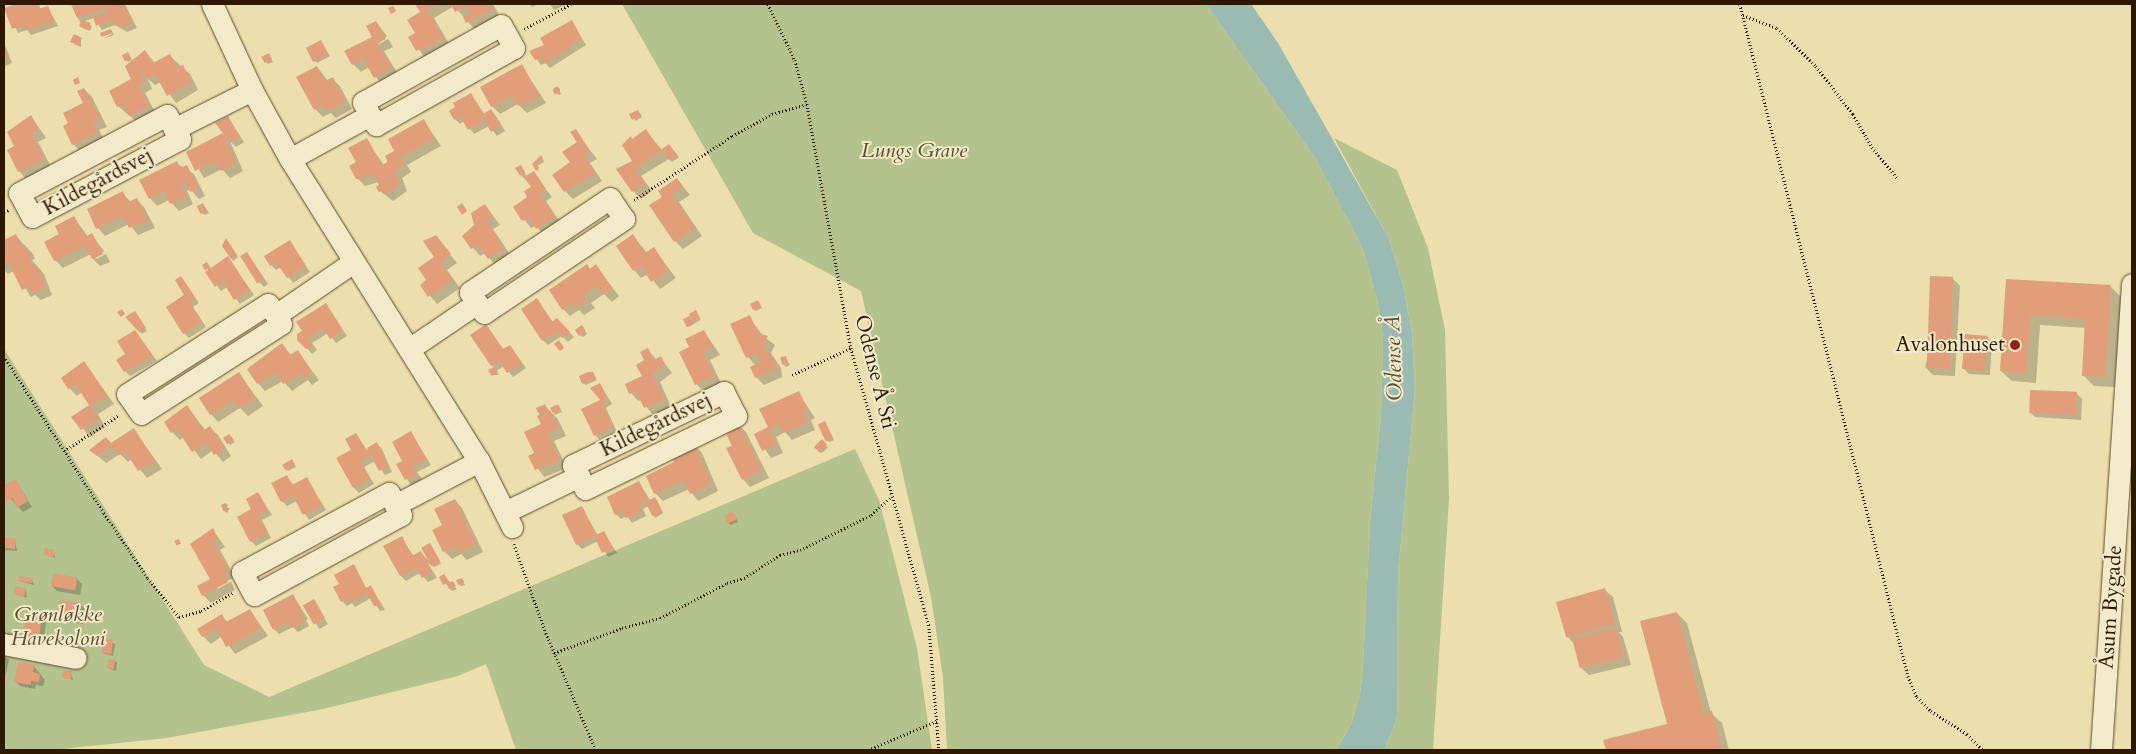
<!DOCTYPE html>
<html>
<head>
<meta charset="utf-8">
<style>
  body { margin:0 }
  #map { position:relative; width:2136px; height:754px; overflow:hidden; background:#eddead; font-family:Cardo,serif }
  div>[style] { position:absolute }
  .green>* { inset:0; background:#b4c28d }
  .water>* { inset:0; background:#9bbbb2 }
  .shadow>* { inset:0; background:#0003; transform-origin:0 0 }
  .building>* { inset:0; background:#e29e7a; transform-origin:0 0 }
  .round { border-radius:50% }
  .path>* { height:2.5px; margin-top:-1.25px; transform-origin:0; background:repeating-linear-gradient(90deg,#2f1801 0 1px,transparent 0 3.5px) }
  .roads { filter:drop-shadow(0 0 1px #5e4a2c) drop-shadow(0 0 1px #5e4a2c) }
  .minor>* { height:21px; margin:-10.5px; padding:0 10.5px; transform-origin:10.5px; border-radius:10.5px; background:#f3eaca }
  .dots>* { width:14px; height:14px; translate:-50% -50%; box-sizing:border-box; border:2px solid #f3eaca; border-radius:50% }
  span { translate:-50% -50%; white-space:nowrap; text-align:center; line-height:1.15; -webkit-text-stroke:4px #f3eaca; paint-order:stroke }
  .park-label { font-size:21px; color:#574b2b; font-style:italic }
  .street-label { font-size:21px; color:#2f1801 }
  .poi-label { font-size:21px; color:#2f1801 }
  .right { translate:-100% -50%; text-align:right }
  .water-label { font-size:22px; color:#55513f; font-style:italic }
  .frame { position:absolute; inset:0; border:5px solid #2f1801; pointer-events:none }
</style>
</head>
<body>
<div id="map">
  <div class="green">
    <i style="clip-path:polygon(622px 4px,1206px 4px,1316px 159px,1363px 249px,1377px 299px,1383px 337px,1381px 416px,1370px 522px,1363px 666px,1360px 694px,1351px 725px,1336px 750px,947px 750px,943px 678px,931px 597px,861px 291px,753px 233px)"></i>
    <i style="clip-path:polygon(1334px 138px,1397px 170px,1428px 248px,1445px 330px,1449px 499px,1433px 750px,1384px 750px,1397px 718px,1398px 573px,1415px 389px,1412px 334px,1403px 285px,1388px 237px)"></i>
    <i style="clip-path:polygon(4px 349px,204px 665px,269px 697px,855px 449px,879px 500px,917px 648px,932px 750px,516px 750px,486px 664px,458px 676px,323px 709px,167px 738px,53px 750px,4px 750px)"></i>
  </div>
  <div class="water">
    <i style="clip-path:polygon(1206px 4px,1251px 4px,1278px 43px,1388px 237px,1403px 285px,1412px 334px,1415px 389px,1398px 573px,1397px 718px,1384px 750px,1336px 750px,1351px 725px,1360px 694px,1363px 666px,1370px 522px,1381px 416px,1383px 337px,1377px 299px,1363px 249px,1316px 159px)"></i>
  </div>
  <div class="shadow">
    <i style="clip-path:polygon(20px 4px,39px 4px,41px 10px,48px 7px,58px 26px,31px 35px,27px 30px,18px 33px,6px 9px)"></i>
    <i style="clip-path:polygon(71px 4px,125px 4px,137px 28px,127px 32px,115px 25px,102px 30px,94px 18px,82px 22px,92px 26px,90px 31px,83px 28px)"></i>
    <i style="clip-path:polygon(417px 4px,493px 4px,500px 17px,475px 30px,454px 6px,434px 18px,451px 47px,425px 58px,410px 37px,417px 33px,422px 13px)"></i>
    <i style="clip-path:polygon(529px 4px,540px 4px,532px 7px)"></i>
    <i style="clip-path:polygon(549px 4px,566px 4px,555px 10px)"></i>
    <i style="clip-path:polygon(376px 22px,387px 36px,377px 45px,388px 39px,393px 47px,384px 51px,399px 76px,382px 85px,369px 67px,361px 72px,353px 64px,374px 38px)"></i>
    <i style="clip-path:polygon(572px 22px,586px 45px,550px 68px,545px 63px,541px 65px,531px 51px,546px 46px)"></i>
    <i style="clip-path:polygon(111px 31px,114px 35px,105px 38px,112px 34px)"></i>
    <i style="clip-path:polygon(81px 39px,81px 47px,74px 44px)"></i>
    <i style="clip-path:polygon(4px 42px,12px 63px,5px 66px,4px 65px)"></i>
    <i style="clip-path:polygon(322px 44px,330px 56px,317px 63px,315px 61px)"></i>
    <i style="clip-path:polygon(145px 52px,155px 63px,170px 56px,190px 74px,198px 90px,176px 103px,161px 82px,155px 85px,148px 79px,152px 89px,145px 93px,156px 114px,138px 123px,118px 106px,133px 79px,127px 66px)"></i>
    <i style="clip-path:polygon(128px 53px,132px 60px,128px 62px,126px 60px)"></i>
    <i style="clip-path:polygon(270px 57px,273px 62px,268px 64px,266px 62px)"></i>
    <i style="clip-path:polygon(521px 65px,546px 103px,527px 113px,518px 104px,500px 114px,492px 106px)"></i>
    <i style="clip-path:polygon(317px 67px,328px 81px,332px 79px,340px 86px,352px 109px,336px 118px,331px 113px,323px 117px,315px 109px)"></i>
    <i style="clip-path:polygon(558px 88px,561px 94px,559px 95px,554px 90px)"></i>
    <i style="clip-path:polygon(84px 89px,92px 97px,107px 127px,99px 130px,104px 140px,81px 152px,73px 144px,70px 124px,85px 104px)"></i>
    <i style="clip-path:polygon(471px 94px,485px 115px,491px 111px,496px 116px,505px 131px,497px 136px,489px 126px,474px 134px,464px 121px,460px 124px,455px 119px)"></i>
    <i style="clip-path:polygon(640px 113px,642px 117px,636px 121px,631px 115px)"></i>
    <i style="clip-path:polygon(31px 116px,46px 138px,38px 142px,51px 167px,26px 179px,19px 171px,16px 147px,23px 125px,21px 122px)"></i>
    <i style="clip-path:polygon(228px 118px,244px 142px,236px 147px,230px 141px,243px 171px,230px 178px,222px 169px,204px 178px,188px 152px,225px 134px)"></i>
    <i style="clip-path:polygon(424px 121px,441px 146px,407px 165px,411px 172px,402px 178px,407px 191px,393px 201px,380px 191px,379px 182px,365px 186px,357px 178px,358px 163px,366px 140px,384px 165px)"></i>
    <i style="clip-path:polygon(575px 131px,597px 159px,590px 163px,602px 181px,573px 199px,565px 191px,578px 142px)"></i>
    <i style="clip-path:polygon(646px 131px,662px 150px,669px 145px,679px 157px,672px 162px,669px 159px,641px 176px,652px 191px,641px 199px,633px 191px,634px 161px)"></i>
    <i style="clip-path:polygon(543px 159px,544px 162px,537px 166px,539px 172px,533px 164px)"></i>
    <i style="clip-path:polygon(176px 163px,194px 174px,205px 196px,199px 199px,190px 189px,187px 191px,193px 204px,179px 211px,169px 200px,157px 206px,150px 198px)"></i>
    <i style="clip-path:polygon(523px 169px,527px 177px,533px 173px,552px 197px,546px 201px,562px 225px,545px 236px,536px 226px,531px 228px,515px 208px,529px 197px,532px 187px,521px 175px)"></i>
    <i style="clip-path:polygon(677px 179px,690px 195px,679px 202px,702px 236px,683px 249px,675px 241px,664px 197px)"></i>
    <i style="clip-path:polygon(122px 193px,131px 202px,137px 200px,144px 207px,155px 228px,138px 235px,129px 224px,105px 236px,98px 228px)"></i>
    <i style="clip-path:polygon(203px 204px,209px 213px,205px 215px,202px 213px)"></i>
    <i style="clip-path:polygon(485px 205px,500px 225px,493px 229px,511px 256px,496px 266px,485px 253px,480px 256px,463px 236px,475px 226px)"></i>
    <i style="clip-path:polygon(74px 217px,88px 237px,92px 235px,104px 251px,94px 260px,106px 254px,110px 262px,100px 266px,93px 259px,91px 254px,63px 268px,55px 260px)"></i>
    <i style="clip-path:polygon(16px 236px,33px 254px,35px 259px,32px 260px,44px 274px,52px 295px,41px 300px,35px 295px,31px 297px,14px 271px,8px 274px,4px 270px,4px 242px)"></i>
    <i style="clip-path:polygon(435px 236px,457px 263px,447px 270px,460px 288px,437px 304px,421px 285px,428px 280px,436px 257px)"></i>
    <i style="clip-path:polygon(633px 236px,647px 253px,653px 248px,676px 278px,660px 289px,648px 274px,641px 278px,634px 270px)"></i>
    <i style="clip-path:polygon(226px 240px,238px 257px,233px 261px,224px 242px)"></i>
    <i style="clip-path:polygon(290px 242px,310px 272px,293px 283px,281px 267px,276px 270px,271px 265px)"></i>
    <i style="clip-path:polygon(247px 253px,268px 284px,264px 287px,259px 282px)"></i>
    <i style="clip-path:polygon(228px 258px,254px 295px,240px 304px,227px 287px,221px 291px,207px 272px,209px 265px,211px 269px)"></i>
    <i style="clip-path:polygon(587px 266px,591px 270px,596px 266px,619px 296px,612px 302px,604px 294px,591px 303px,595px 308px,584px 315px,579px 310px,570px 316px,563px 309px)"></i>
    <i style="clip-path:polygon(181px 278px,199px 303px,193px 307px,206px 327px,189px 338px,184px 333px,186px 295px)"></i>
    <i style="clip-path:polygon(1952px 278px,1960px 286px,1955px 376px,1933px 375px,1925px 367px)"></i>
    <i style="clip-path:polygon(2007px 280px,2110px 286px,2121px 297px,2116px 387px,2094px 386px,2083px 375px,2086px 328px,2040px 325px,2036px 383px,2012px 381px,2001px 371px)"></i>
    <i style="clip-path:polygon(537px 300px,553px 322px,557px 320px,574px 337px,568px 342px,562px 336px,548px 345px,543px 340px)"></i>
    <i style="clip-path:polygon(758px 302px,762px 308px,756px 311px,754px 309px)"></i>
    <i style="clip-path:polygon(325px 304px,347px 336px,336px 343px,328px 333px,312px 343px,317px 350px,312px 354px,299px 339px)"></i>
    <i style="left:696px;top:312px;width:9px;height:13px;rotate:58deg"></i>
    <i style="clip-path:polygon(137px 315px,147px 331px,142px 334px,127px 318px)"></i>
    <i style="clip-path:polygon(749px 317px,763px 336px,775px 345px,771px 353px,781px 368px,782px 377px,764px 385px,756px 377px,756px 366px,748px 357px)"></i>
    <i style="clip-path:polygon(486px 326px,504px 350px,510px 346px,526px 368px,513px 377px,504px 366px,496px 371px,499px 375px,493px 375px,490px 371px,494px 368px,472px 335px)"></i>
    <i style="clip-path:polygon(584px 329px,587px 334px,583px 337px,580px 335px)"></i>
    <i style="clip-path:polygon(135px 331px,157px 361px,130px 376px,125px 371px)"></i>
    <i style="clip-path:polygon(704px 331px,720px 355px,710px 360px,721px 383px,704px 392px,696px 384px,690px 348px)"></i>
    <i style="clip-path:polygon(1987px 337px,1992px 342px,1990px 375px,1969px 374px,1964px 369px)"></i>
    <i style="clip-path:polygon(282px 345px,292px 356px,298px 352px,319px 380px,312px 385px,308px 380px,292px 391px,283px 381px,265px 391px,258px 383px)"></i>
    <i style="clip-path:polygon(648px 350px,657px 360px,661px 358px,672px 373px,660px 382px,671px 407px,653px 415px,641px 400px,638px 401px,631px 393px,643px 377px)"></i>
    <i style="clip-path:polygon(785px 357px,790px 365px,786px 367px,783px 364px)"></i>
    <i style="clip-path:polygon(84px 362px,114px 404px,98px 414px,105px 427px,90px 437px,73px 417px,91px 406px,82px 392px,77px 396px,69px 388px)"></i>
    <i style="clip-path:polygon(238px 373px,263px 406px,248px 416px,240px 408px,218px 422px,211px 414px)"></i>
    <i style="clip-path:polygon(593px 373px,597px 380px,586px 385px,583px 383px)"></i>
    <i style="clip-path:polygon(600px 384px,612px 404px,606px 408px,617px 432px,600px 440px,595px 435px,602px 400px)"></i>
    <i style="clip-path:polygon(798px 392px,815px 418px,811px 420px,815px 430px,792px 440px,785px 432px,776px 437px,783px 453px,771px 458px,755px 435px,769px 428px)"></i>
    <i style="clip-path:polygon(2077px 394px,2082px 399px,2081px 420px,2035px 417px,2030px 412px)"></i>
    <i style="clip-path:polygon(545px 406px,558px 419px,566px 436px,554px 441px,567px 468px,544px 477px,530px 457px,536px 454px,542px 425px,538px 409px)"></i>
    <i style="clip-path:polygon(558px 406px,562px 412px,555px 415px,552px 408px)"></i>
    <i style="clip-path:polygon(187px 407px,206px 431px,210px 428px,218px 435px,231px 456px,223px 462px,213px 450px,201px 459px,184px 437px,180px 440px,172px 432px,166px 423px)"></i>
    <i style="clip-path:polygon(738px 424px,746px 432px,769px 478px,750px 487px,743px 479px)"></i>
    <i style="clip-path:polygon(826px 424px,834px 440px,829px 442px,827px 440px)"></i>
    <i style="clip-path:polygon(134px 430px,162px 469px,147px 478px,132px 459px,128px 462px,120px 454px,106px 463px,91px 450px,112px 444px)"></i>
    <i style="clip-path:polygon(411px 433px,431px 465px,417px 472px,422px 479px,411px 485px,398px 465px,404px 461px)"></i>
    <i style="clip-path:polygon(356px 435px,367px 450px,377px 444px,382px 449px,392px 472px,385px 475px,375px 461px,364px 467px,374px 484px,359px 493px,354px 488px,352px 451px)"></i>
    <i style="clip-path:polygon(231px 437px,235px 442px,230px 445px,228px 443px)"></i>
    <i style="left:822px;top:441px;width:9px;height:8px;rotate:49deg"></i>
    <i style="clip-path:polygon(694px 445px,702px 453px,718px 491px,698px 501px,689px 489px,663px 501px,655px 493px,676px 462px)"></i>
    <i style="clip-path:polygon(294px 463px,296px 467px,288px 471px,286px 469px)"></i>
    <i style="clip-path:polygon(287px 477px,294px 486px,307px 479px,326px 510px,309px 520px,297px 501px,287px 506px,282px 501px)"></i>
    <i style="clip-path:polygon(16px 480px,32px 507px,23px 512px,4px 492px,4px 489px)"></i>
    <i style="clip-path:polygon(639px 482px,650px 500px,657px 500px,663px 513px,655px 518px,648px 506px,643px 509px,646px 516px,632px 523px,627px 516px,621px 519px,616px 514px)"></i>
    <i style="clip-path:polygon(258px 494px,272px 515px,262px 520px,271px 538px,256px 546px,251px 541px,253px 509px)"></i>
    <i style="clip-path:polygon(455px 500px,462px 508px,483px 552px,467px 560px,461px 554px,452px 559px,444px 551px)"></i>
    <i style="clip-path:polygon(222px 506px,230px 508px,227px 513px,222px 509px)"></i>
    <i style="clip-path:polygon(582px 507px,598px 536px,604px 533px,617px 553px,608px 557px,598px 541px,582px 549px,577px 544px)"></i>
    <i style="clip-path:polygon(733px 513px,738px 522px,730px 525px,728px 523px)"></i>
    <i style="clip-path:polygon(evenodd,213px 530px,225px 547px,220px 550px,236px 579px,231px 582px,235px 590px,211px 603px,203px 595px,211px 580px,213px 530px,233px 578px,234px 580px,217px 589px,217px 586px,233px 578px)"></i>
    <i style="clip-path:polygon(401px 538px,414px 556px,420px 552px,428px 560px,430px 545px,432px 547px,441px 564px,434px 567px,428px 563px,437px 578px,428px 582px,420px 573px,406px 581px,401px 576px)"></i>
    <i style="clip-path:polygon(4px 539px,15px 540px,17px 551px,4px 550px)"></i>
    <i style="clip-path:polygon(54px 551px,55px 558px,45px 554px)"></i>
    <i style="clip-path:polygon(354px 566px,368px 594px,371px 587px,385px 610px,380px 611px,371px 598px,355px 607px,352px 603px,347px 606px,342px 601px,341px 584px)"></i>
    <i style="clip-path:polygon(441px 578px,446px 578px,457px 589px,452px 591px)"></i>
    <i style="clip-path:polygon(32px 579px,34px 585px,20px 581px)"></i>
    <i style="clip-path:polygon(77px 579px,82px 584px,80px 595px,57px 591px,52px 586px)"></i>
    <i style="clip-path:polygon(462px 579px,465px 585px,461px 586px,459px 584px)"></i>
    <i style="clip-path:polygon(26px 590px,27px 598px,15px 594px)"></i>
    <i style="clip-path:polygon(1605px 590px,1613px 597px,1622px 632px,1619px 632px,1623px 637px,1631px 665px,1589px 675px,1581px 668px,1574px 644px,1567px 636px)"></i>
    <i style="clip-path:polygon(293px 595px,308px 619px,306px 620px,309px 626px,298px 632px,293px 627px,279px 634px,274px 629px)"></i>
    <i style="left:314px;top:601px;width:27px;height:10px;rotate:59deg"></i>
    <i style="clip-path:polygon(80px 604px,85px 609px,83px 624px,64px 621px,59px 616px)"></i>
    <i style="clip-path:polygon(250px 610px,268px 636px,235px 654px,222px 636px,211px 644px,203px 636px,221px 616px,228px 622px)"></i>
    <i style="clip-path:polygon(1677px 613px,1687px 623px,1711px 713px,1722px 723px,1729px 750px,1607px 750px,1605px 741px,1668px 724px)"></i>
    <i style="clip-path:polygon(41px 617px,46px 622px,43px 645px,28px 644px)"></i>
    <i style="clip-path:polygon(104px 640px,115px 644px,113px 656px,102px 653px)"></i>
    <i style="clip-path:polygon(4px 655px,9px 660px,4px 681px)"></i>
    <i style="clip-path:polygon(115px 661px,117px 663px,116px 671px,108px 668px)"></i>
    <i style="clip-path:polygon(34px 666px,45px 680px,43px 686px,36px 685px,35px 689px,20px 686px,15px 681px)"></i>
    <i style="clip-path:polygon(71px 672px,73px 680px,64px 677px)"></i>
  </div>
  <div class="building">
    <i style="clip-path:polygon(17px 4px,36px 4px,38px 9px,48px 6px,54px 21px,25px 30px,23px 25px,12px 29px,4px 8px)"></i>
    <i style="clip-path:polygon(71px 4px,123px 4px,133px 23px,121px 27px,120px 24px,115px 26px,112px 19px,96px 26px,93px 17px,105px 13px,108px 15px,105px 8px,77px 18px)"></i>
    <i style="clip-path:polygon(415px 4px,437px 4px,427px 9px,444px 39px,416px 51px,408px 37px,415px 33px,407px 20px,420px 12px)"></i>
    <i style="clip-path:polygon(451px 4px,491px 4px,493px 8px,466px 23px,463px 17px,470px 13px,466px 6px,455px 12px)"></i>
    <i style="clip-path:polygon(393px 6px,396px 11px,391px 14px,388px 8px)"></i>
    <i style="clip-path:polygon(82px 20px,91px 23px,87px 30px,79px 26px)"></i>
    <i style="clip-path:polygon(572px 20px,582px 39px,544px 64px,541px 57px,535px 60px,529px 51px,544px 45px,540px 38px)"></i>
    <i style="clip-path:polygon(376px 21px,386px 39px,377px 43px,392px 68px,374px 78px,363px 59px,352px 65px,344px 51px,372px 37px,366px 26px)"></i>
    <i style="clip-path:polygon(111px 29px,113px 33px,101px 37px,100px 33px)"></i>
    <i style="clip-path:polygon(74px 34px,82px 38px,78px 45px,70px 42px)"></i>
    <i style="left:321px;top:40px;width:16px;height:17px;rotate:63deg"></i>
    <i style="clip-path:polygon(4px 46px,8px 58px,4px 59px)"></i>
    <i style="clip-path:polygon(145px 50px,153px 63px,170px 54px,177px 68px,183px 65px,192px 82px,167px 96px,155px 74px,146px 78px,136px 63px,145px 82px,138px 85px,149px 106px,129px 116px,123px 104px,117px 107px,109px 91px,131px 79px,125px 66px)"></i>
    <i style="left:128px;top:52px;width:7px;height:7px;rotate:63deg"></i>
    <i style="clip-path:polygon(269px 53px,272px 59px,265px 63px,261px 57px)"></i>
    <i style="clip-path:polygon(522px 64px,539px 95px,537px 98px,518px 106px,512px 95px,491px 107px,480px 87px)"></i>
    <i style="clip-path:polygon(317px 66px,325px 81px,333px 77px,345px 101px,327px 111px,324px 105px,314px 110px,296px 77px)"></i>
    <i style="clip-path:polygon(78px 77px,80px 83px,75px 85px,73px 80px)"></i>
    <i class="round" style="left:552.5px;top:86.5px;width:7px;height:7px"></i>
    <i style="clip-path:polygon(84px 88px,100px 119px,93px 122px,97px 132px,72px 145px,63px 126px,68px 123px,63px 113px,83px 103px,77px 91px)"></i>
    <i style="clip-path:polygon(471px 93px,483px 114px,491px 109px,501px 126px,491px 132px,484px 120px,468px 130px,460px 116px,454px 120px,449px 111px,455px 107px,453px 103px)"></i>
    <i style="clip-path:polygon(638px 110px,641px 115px,632px 120px,629px 114px)"></i>
    <i style="clip-path:polygon(31px 115px,39px 130px,31px 133px,44px 159px,18px 172px,7px 150px,14px 146px,7px 132px)"></i>
    <i style="clip-path:polygon(228px 116px,240px 137px,230px 142px,215px 123px)"></i>
    <i style="clip-path:polygon(424px 119px,434px 138px,400px 157px,404px 164px,395px 170px,400px 183px,393px 189px,384px 194px,382px 190px,379px 192px,376px 187px,379px 185px,373px 174px,356px 179px,349px 166px,356px 162px,348px 148px,367px 138px,382px 165px,388px 162px,385px 156px,394px 151px,388px 139px)"></i>
    <i style="clip-path:polygon(576px 129px,590px 151px,584px 155px,595px 173px,564px 192px,552px 175px,570px 162px,562px 152px,577px 142px,570px 132px)"></i>
    <i style="clip-path:polygon(646px 129px,661px 152px,635px 167px,645px 183px,632px 192px,616px 169px,632px 161px,622px 145px,631px 136px,632px 139px)"></i>
    <i style="clip-path:polygon(223px 133px,236px 163px,221px 171px,216px 161px,195px 171px,186px 152px)"></i>
    <i style="left:669px;top:144px;width:14px;height:9px;rotate:54deg"></i>
    <i style="clip-path:polygon(541px 155px,543px 159px,536px 163px,539px 168px,536px 171px,532px 164px)"></i>
    <i style="clip-path:polygon(177px 161px,180px 168px,187px 165px,198px 188px,190px 192px,184px 181px,180px 183px,186px 196px,170px 204px,164px 191px,149px 199px,139px 180px)"></i>
    <i style="clip-path:polygon(521px 165px,525px 173px,520px 176px,515px 168px)"></i>
    <i style="clip-path:polygon(534px 171px,546px 189px,539px 193px,555px 217px,536px 229px,529px 217px,522px 221px,513px 207px,527px 197px,524px 191px,531px 187px,524px 177px)"></i>
    <i style="clip-path:polygon(677px 178px,683px 187px,672px 194px,695px 228px,674px 242px,649px 205px,662px 197px,658px 191px)"></i>
    <i style="clip-path:polygon(123px 191px,128px 202px,137px 198px,148px 220px,129px 228px,123px 216px,96px 229px,87px 209px)"></i>
    <i style="left:203px;top:203px;width:9px;height:7px;rotate:63deg"></i>
    <i style="clip-path:polygon(462px 203px,467px 211px,462px 215px,457px 207px)"></i>
    <i style="clip-path:polygon(485px 204px,493px 217px,486px 221px,504px 248px,488px 259px,478px 245px,471px 249px,462px 236px,474px 225px,471px 213px)"></i>
    <i style="clip-path:polygon(74px 216px,85px 237px,92px 233px,103px 254px,92px 259px,85px 246px,54px 261px,44px 242px,59px 234px,55px 226px)"></i>
    <i style="clip-path:polygon(16px 234px,22px 246px,25px 245px,33px 267px,36px 265px,43px 279px,45px 287px,32px 293px,28px 287px,22px 290px,8px 262px,4px 264px,4px 240px)"></i>
    <i style="clip-path:polygon(633px 234px,645px 253px,654px 247px,669px 270px,651px 282px,641px 266px,633px 271px,616px 246px)"></i>
    <i style="clip-path:polygon(436px 235px,451px 254px,440px 262px,453px 280px,428px 297px,420px 285px,426px 280px,418px 268px,434px 257px,423px 241px)"></i>
    <i style="clip-path:polygon(226px 238px,237px 255px,231px 259px,222px 246px)"></i>
    <i style="clip-path:polygon(290px 240px,306px 266px,287px 278px,276px 262px,270px 266px,264px 256px)"></i>
    <i style="left:247px;top:252px;width:32px;height:8px;rotate:58deg"></i>
    <i style="clip-path:polygon(228px 256px,250px 290px,234px 300px,223px 282px,215px 287px,205px 272px)"></i>
    <i style="left:207px;top:262px;width:6px;height:6px;rotate:59deg"></i>
    <i style="clip-path:polygon(587px 264px,590px 269px,596px 264px,612px 288px,603px 295px,597px 286px,584px 294px,588px 300px,575px 308px,572px 303px,562px 310px,549px 290px)"></i>
    <i style="clip-path:polygon(181px 276px,195px 297px,189px 302px,202px 321px,183px 334px,166px 307px,184px 295px,175px 280px)"></i>
    <i style="left:1930px;top:276px;width:23px;height:92px;rotate:2deg"></i>
    <i style="clip-path:polygon(2006px 279px,2111px 285px,2105px 377px,2082px 376px,2085px 319px,2030px 315px,2026px 373px,2000px 371px)"></i>
    <i style="clip-path:polygon(537px 298px,552px 322px,557px 318px,570px 332px,562px 338px,557px 331px,542px 341px,521px 309px)"></i>
    <i style="left:758px;top:300px;width:7px;height:9px;rotate:63deg"></i>
    <i style="clip-path:polygon(326px 303px,343px 330px,330px 339px,323px 328px,308px 338px,313px 345px,306px 349px,297px 340px,297px 334px,302px 331px,296px 322px)"></i>
    <i style="clip-path:polygon(122px 309px,125px 314px,121px 317px,117px 312px)"></i>
    <i style="clip-path:polygon(696px 310px,700px 318px,693px 321px,689px 314px)"></i>
    <i style="clip-path:polygon(135px 311px,146px 328px,139px 332px,125px 317px)"></i>
    <i style="clip-path:polygon(750px 315px,758px 333px,768px 336px,763px 345px,776px 364px,775px 369px,755px 378px,750px 367px,760px 362px,756px 353px,746px 358px,730px 324px)"></i>
    <i style="left:689px;top:316px;width:9px;height:7px;rotate:63deg"></i>
    <i style="clip-path:polygon(486px 324px,503px 349px,510px 345px,522px 363px,507px 373px,499px 361px,491px 366px,470px 335px)"></i>
    <i style="clip-path:polygon(582px 325px,586px 332px,579px 336px,575px 330px)"></i>
    <i style="clip-path:polygon(135px 330px,153px 356px,124px 372px,116px 360px,125px 354px,117px 341px)"></i>
    <i style="clip-path:polygon(704px 330px,713px 347px,703px 352px,714px 375px,695px 385px,679px 352px,689px 347px,685px 339px)"></i>
    <i style="left:1965px;top:334px;width:23px;height:35px;rotate:5deg"></i>
    <i style="clip-path:polygon(559px 340px,564px 348px,560px 351px,554px 344px)"></i>
    <i style="clip-path:polygon(282px 343px,290px 355px,298px 350px,312px 372px,304px 378px,300px 373px,283px 384px,276px 373px,257px 384px,247px 369px)"></i>
    <i style="clip-path:polygon(648px 348px,654px 360px,661px 356px,665px 364px,652px 374px,664px 399px,644px 408px,636px 391px,629px 394px,625px 384px,642px 376px,636px 365px,644px 360px,640px 352px)"></i>
    <i style="left:786px;top:356px;width:7px;height:6px;rotate:74deg"></i>
    <i style="clip-path:polygon(84px 361px,107px 395px,91px 406px,98px 419px,81px 430px,71px 417px,89px 405px,75px 384px,68px 389px,61px 378px)"></i>
    <i style="clip-path:polygon(494px 367px,498px 372px,492px 376px,488px 370px)"></i>
    <i style="clip-path:polygon(239px 372px,256px 398px,239px 409px,233px 400px,210px 415px,199px 398px)"></i>
    <i style="clip-path:polygon(588px 372px,593px 372px,596px 378px,582px 384px,579px 376px)"></i>
    <i style="clip-path:polygon(600px 383px,608px 399px,602px 402px,613px 427px,594px 436px,581px 409px,600px 400px,590px 388px)"></i>
    <i style="left:2030px;top:390px;width:47px;height:23px;rotate:2deg"></i>
    <i style="clip-path:polygon(799px 391px,808px 410px,804px 412px,808px 422px,783px 433px,779px 424px,769px 429px,776px 445px,762px 451px,754px 434px,768px 427px,759px 409px)"></i>
    <i style="clip-path:polygon(545px 404px,548px 410px,538px 413px,536px 408px)"></i>
    <i style="clip-path:polygon(558px 404px,561px 410px,553px 413px,550px 408px)"></i>
    <i style="clip-path:polygon(187px 405px,204px 430px,210px 426px,225px 448px,214px 455px,206px 442px,192px 452px,177px 429px,171px 433px,164px 422px)"></i>
    <i style="clip-path:polygon(550px 410px,559px 428px,547px 433px,560px 460px,535px 470px,528px 456px,534px 453px,524px 432px,541px 424px,537px 416px)"></i>
    <i style="left:825px;top:421px;width:19px;height:8px;rotate:65deg"></i>
    <i style="clip-path:polygon(738px 423px,762px 470px,742px 480px,726px 448px,732px 446px,724px 429px)"></i>
    <i style="clip-path:polygon(134px 428px,155px 461px,138px 471px,125px 451px,119px 455px,112px 446px,97px 456px,89px 450px,106px 437px,111px 443px)"></i>
    <i style="clip-path:polygon(411px 431px,426px 459px,413px 466px,417px 474px,405px 480px,396px 464px,402px 461px,392px 442px)"></i>
    <i style="clip-path:polygon(356px 433px,370px 456px,360px 461px,370px 479px,353px 488px,336px 458px,351px 450px,345px 439px)"></i>
    <i style="clip-path:polygon(229px 434px,234px 440px,227px 444px,223px 438px)"></i>
    <i style="clip-path:polygon(822px 439px,827px 445px,820px 453px,814px 447px)"></i>
    <i style="clip-path:polygon(377px 442px,388px 466px,379px 471px,367px 448px)"></i>
    <i style="clip-path:polygon(694px 444px,711px 483px,690px 494px,683px 480px,654px 494px,646px 476px,674px 462px,671px 455px)"></i>
    <i style="clip-path:polygon(292px 459px,295px 465px,285px 470px,282px 465px)"></i>
    <i style="clip-path:polygon(287px 475px,292px 485px,307px 477px,322px 505px,303px 515px,293px 496px,281px 502px,271px 483px)"></i>
    <i style="clip-path:polygon(16px 479px,28px 501px,17px 508px,12px 498px,7px 501px,4px 495px,4px 485px)"></i>
    <i style="clip-path:polygon(639px 481px,648px 499px,639px 504px,642px 511px,626px 518px,623px 511px,615px 515px,607px 497px)"></i>
    <i style="clip-path:polygon(258px 492px,268px 510px,258px 515px,267px 533px,250px 542px,237px 517px,251px 509px,246px 499px)"></i>
    <i style="left:655px;top:497px;width:16px;height:11px;rotate:63deg"></i>
    <i style="clip-path:polygon(455px 499px,476px 544px,458px 553px,455px 546px,443px 552px,432px 530px,442px 525px,434px 509px)"></i>
    <i style="clip-path:polygon(225px 503px,228px 505px,224px 512px,221px 505px)"></i>
    <i style="clip-path:polygon(582px 506px,596px 535px,604px 531px,613px 548px,602px 553px,594px 536px,576px 545px,562px 515px)"></i>
    <i style="left:733px;top:511px;width:9px;height:10px;rotate:63deg"></i>
    <i style="clip-path:polygon(213px 528px,218px 539px,213px 542px,229px 571px,224px 574px,228px 582px,202px 596px,197px 586px,210px 579px,190px 544px)"></i>
    <i style="clip-path:polygon(402px 536px,412px 556px,421px 551px,432px 572px,422px 578px,416px 568px,400px 576px,383px 546px)"></i>
    <i style="clip-path:polygon(4px 537px,16px 539px,15px 549px,4px 548px)"></i>
    <i style="left:179px;top:539px;width:5px;height:5px;rotate:68deg"></i>
    <i style="left:430px;top:543px;width:21px;height:10px;rotate:61deg"></i>
    <i style="left:45px;top:548px;width:10px;height:7px;rotate:11deg"></i>
    <i style="clip-path:polygon(354px 564px,366px 588px,371px 585px,381px 605px,374px 606px,367px 593px,349px 603px,347px 598px,341px 602px,333px 587px,339px 584px,334px 575px)"></i>
    <i style="left:53px;top:573px;width:25px;height:13px;rotate:11deg"></i>
    <i style="clip-path:polygon(444px 574px,449px 582px,443px 585px,439px 577px)"></i>
    <i style="left:19px;top:576px;width:14px;height:5px;rotate:8deg"></i>
    <i style="clip-path:polygon(462px 578px,464px 582px,458px 585px,456px 580px)"></i>
    <i style="clip-path:polygon(453px 581px,456px 586px,449px 589px,447px 584px)"></i>
    <i style="left:15px;top:586px;width:11px;height:9px;rotate:10deg"></i>
    <i style="left:1605px;top:588px;width:37px;height:51px;rotate:74deg"></i>
    <i style="clip-path:polygon(293px 594px,305px 621px,292px 628px,288px 622px,273px 630px,263px 610px)"></i>
    <i style="left:314px;top:599px;width:22px;height:13px;rotate:60deg"></i>
    <i style="left:60px;top:600px;width:21px;height:16px;rotate:8deg"></i>
    <i style="clip-path:polygon(250px 609px,261px 628px,226px 647px,216px 628px,202px 637px,197px 629px,222px 614px,226px 622px)"></i>
    <i style="clip-path:polygon(1677px 612px,1704px 714px,1712px 711px,1721px 747px,1707px 750px,1606px 750px,1603px 740px,1667px 724px,1640px 621px)"></i>
    <i style="left:25px;top:614px;width:17px;height:25px;rotate:7deg"></i>
    <i style="left:1616px;top:628px;width:30px;height:45px;rotate:76deg"></i>
    <i style="left:103px;top:639px;width:10px;height:14px;rotate:6deg"></i>
    <i style="left:108px;top:659px;width:7px;height:9px;rotate:8deg"></i>
    <i style="clip-path:polygon(18px 662px,35px 665px,33px 672px,40px 674px,39px 682px,31px 681px,31px 685px,14px 682px)"></i>
    <i style="left:63px;top:670px;width:9px;height:8px;rotate:6deg"></i>
  </div>
  <div class="path">
    <i style="left:768px;top:4px;width:62px;rotate:64.3deg"></i>
    <i style="left:795px;top:60px;width:46px;rotate:74.7deg"></i>
    <i style="left:807px;top:104px;width:248px;rotate:79.8deg"></i>
    <i style="left:851px;top:348px;width:288px;rotate:74.3deg"></i>
    <i style="left:929px;top:625px;width:125px;rotate:85.4deg"></i>
    <i style="left:1740px;top:4px;width:693px;rotate:75.96deg"></i>
    <i style="left:1908px;top:676px;width:23px;rotate:67deg"></i>
    <i style="left:1917px;top:697px;width:20px;rotate:45deg"></i>
    <i style="left:1931px;top:711px;width:43px;rotate:32.6deg"></i>
    <i style="left:1967px;top:734px;width:23px;rotate:45deg"></i>
    <i style="left:1743px;top:15px;width:36px;rotate:21deg"></i>
    <i style="left:1777px;top:28px;width:54px;rotate:44.3deg"></i>
    <i style="left:1816px;top:66px;width:61px;rotate:52.4deg"></i>
    <i style="left:1853px;top:114px;width:38px;rotate:60deg"></i>
    <i style="left:1872px;top:147px;width:41px;rotate:50.9deg"></i>
    <i style="left:524px;top:29px;width:53px;rotate:-28deg"></i>
    <i style="left:634px;top:200px;width:117px;rotate:-33.1deg"></i>
    <i style="left:732px;top:136px;width:46px;rotate:-28.8deg"></i>
    <i style="left:772px;top:114px;width:36px;rotate:-16deg"></i>
    <i style="left:4px;top:212px;width:5px;rotate:-22deg"></i>
    <i style="left:4px;top:356px;width:186px;rotate:57.5deg"></i>
    <i style="left:104px;top:513px;width:78px;rotate:55.9deg"></i>
    <i style="left:148px;top:578px;width:50px;rotate:51.5deg"></i>
    <i style="left:179px;top:617px;width:23px;rotate:-15deg"></i>
    <i style="left:201px;top:611px;width:36px;rotate:-30deg"></i>
    <i style="left:792px;top:375px;width:65px;rotate:-24.6deg"></i>
    <i style="left:64px;top:451px;width:66px;rotate:-33.2deg"></i>
    <i style="left:514px;top:544px;width:95px;rotate:70.2deg"></i>
    <i style="left:546px;top:633px;width:127px;rotate:66.9deg"></i>
    <i style="left:554px;top:653px;width:72px;rotate:-20.2deg"></i>
    <i style="left:622px;top:628px;width:39px;rotate:-15deg"></i>
    <i style="left:660px;top:618px;width:76px;rotate:-27.6deg"></i>
    <i style="left:727px;top:583px;width:18px;rotate:-16deg"></i>
    <i style="left:744px;top:578px;width:43px;rotate:-32.6deg"></i>
    <i style="left:780px;top:555px;width:21px;rotate:-14deg"></i>
    <i style="left:800px;top:550px;width:79px;rotate:-26.2deg"></i>
    <i style="left:871px;top:515px;width:28px;rotate:-42deg"></i>
    <i style="left:868px;top:750px;width:75px;rotate:-22.8deg"></i>
  </div>
  <div class="roads">
    <div class="minor">
      <i style="left:212px;top:4px;width:95px;rotate:65.1deg"></i>
      <i style="left:252px;top:90px;width:79px;rotate:61.2deg"></i>
      <i style="left:290px;top:159px;width:356px;rotate:58deg"></i>
      <i style="left:479px;top:461px;width:74px;rotate:63.4deg"></i>
      <i style="left:174px;top:129px;width:12px;rotate:59deg"></i>
      <i style="left:180px;top:139px;width:167px;rotate:152.2deg"></i>
      <i style="left:32px;top:217px;width:27px;rotate:-118deg"></i>
      <i style="left:19px;top:193px;width:167px;rotate:-27.8deg"></i>
      <i style="left:167px;top:115px;width:16px;rotate:63deg"></i>
      <i style="left:174px;top:129px;width:87px;rotate:-26.6deg"></i>
      <i style="left:290px;top:159px;width:91px;rotate:-28.8deg"></i>
      <i style="left:370px;top:115px;width:12px;rotate:59deg"></i>
      <i style="left:376px;top:125px;width:158px;rotate:-29.2deg"></i>
      <i style="left:514px;top:48px;width:26px;rotate:-119deg"></i>
      <i style="left:501px;top:25px;width:158px;rotate:150.8deg"></i>
      <i style="left:363px;top:102px;width:15px;rotate:62deg"></i>
      <i style="left:276px;top:315px;width:10px;rotate:61deg"></i>
      <i style="left:281px;top:324px;width:166px;rotate:147.3deg"></i>
      <i style="left:141px;top:414px;width:24px;rotate:-125deg"></i>
      <i style="left:127px;top:394px;width:167px;rotate:-32.6deg"></i>
      <i style="left:268px;top:304px;width:14px;rotate:54deg"></i>
      <i style="left:276px;top:315px;width:92px;rotate:-34.4deg"></i>
      <i style="left:409px;top:349px;width:82px;rotate:-34.1deg"></i>
      <i style="left:477px;top:303px;width:12px;rotate:55deg"></i>
      <i style="left:484px;top:313px;width:169px;rotate:-33.9deg"></i>
      <i style="left:624px;top:219px;width:25px;rotate:-124deg"></i>
      <i style="left:610px;top:198px;width:169px;rotate:146.1deg"></i>
      <i style="left:470px;top:292px;width:13px;rotate:58deg"></i>
      <i style="left:395px;top:505px;width:12px;rotate:59deg"></i>
      <i style="left:401px;top:515px;width:167px;rotate:151.4deg"></i>
      <i style="left:254px;top:595px;width:26px;rotate:-118deg"></i>
      <i style="left:242px;top:572px;width:167px;rotate:-28.3deg"></i>
      <i style="left:389px;top:493px;width:13px;rotate:63deg"></i>
      <i style="left:395px;top:505px;width:95px;rotate:-27.6deg"></i>
      <i style="left:505px;top:512px;width:82px;rotate:-25.9deg"></i>
      <i style="left:579px;top:476px;width:14px;rotate:65deg"></i>
      <i style="left:585px;top:489px;width:168px;rotate:-25.8deg"></i>
      <i style="left:736px;top:416px;width:27px;rotate:-117deg"></i>
      <i style="left:724px;top:392px;width:168px;rotate:154.2deg"></i>
      <i style="left:573px;top:465px;width:13px;rotate:61deg"></i>
      <i style="left:4px;top:644px;width:73px;rotate:11deg"></i>
      <i style="left:2101px;top:750px;width:467px;rotate:-86.2deg"></i>
    </div>
  </div>
  <div class="dots">
    <i style="left:2015px;top:345px;background:#8f2418"></i>
  </div>
  <div class="park-label">
    <span style="left:914px;top:151px">Lungs Grave</span>
    <span style="left:58px;top:627px">Grønløkke<br>Havekoloni</span>
  </div>
  <div class="street-label">
    <span style="left:98px;top:182px;rotate:-28deg">Kildegårdsvej</span>
    <span style="left:875px;top:372px;rotate:76deg">Odense Å Sti</span>
    <span style="left:656px;top:425px;rotate:-26deg">Kildegårdsvej</span>
    <span style="left:2111px;top:607px;rotate:-86deg">Åsum Bygade</span>
  </div>
  <div class="poi-label">
    <span class="right" style="left:2005px;top:345px">Avalonhuset</span>
  </div>
  <div class="water-label">
    <span style="left:1394px;top:358px;rotate:-92deg">Odense Å</span>
  </div>
  <div class="frame"></div>
</div>
</body>
</html>
